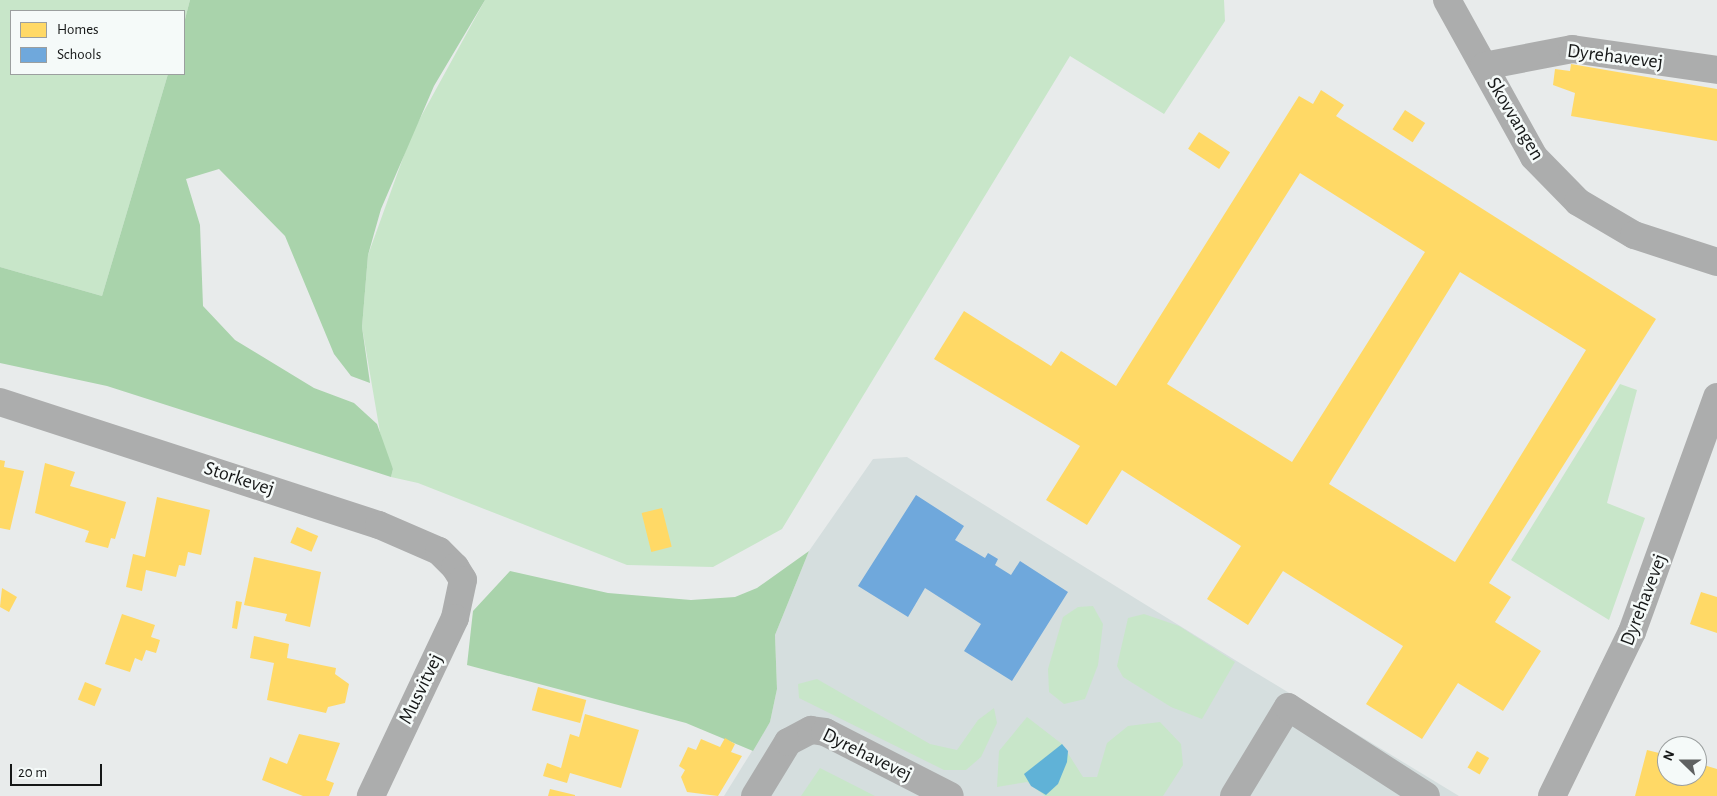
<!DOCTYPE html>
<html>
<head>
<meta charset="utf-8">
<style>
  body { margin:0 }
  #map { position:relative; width:1717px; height:796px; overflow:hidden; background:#e8ebeb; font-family:"Alegreya Sans",sans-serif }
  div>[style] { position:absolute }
  .built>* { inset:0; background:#d5dede }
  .green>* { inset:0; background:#c8e6c9 }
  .forest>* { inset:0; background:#a9d3ab }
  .water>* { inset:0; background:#60b2d7 }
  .homes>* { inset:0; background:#ffd966; transform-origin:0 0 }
  .schools>* { inset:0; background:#6fa8dc }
  .minor>* { height:28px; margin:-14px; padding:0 14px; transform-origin:14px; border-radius:14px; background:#acadad }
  span { translate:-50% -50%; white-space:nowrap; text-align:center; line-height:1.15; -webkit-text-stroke:5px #f5faf9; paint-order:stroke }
  .street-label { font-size:20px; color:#151717 }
  .legend { position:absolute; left:10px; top:10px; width:175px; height:65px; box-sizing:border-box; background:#f5faf9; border:1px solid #9b9f9f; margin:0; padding:6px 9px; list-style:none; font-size:15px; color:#151717 }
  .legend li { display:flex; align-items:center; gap:10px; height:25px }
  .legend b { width:25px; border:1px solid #9b9f9f }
  .north { position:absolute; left:1657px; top:736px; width:50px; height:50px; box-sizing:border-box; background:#f5faf9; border:1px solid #9b9f9f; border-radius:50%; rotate:292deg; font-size:14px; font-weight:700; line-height:20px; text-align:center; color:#151717 }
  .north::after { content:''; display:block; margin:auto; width:18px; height:22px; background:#5f6161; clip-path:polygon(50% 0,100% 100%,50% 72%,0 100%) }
  .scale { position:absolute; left:10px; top:764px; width:92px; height:22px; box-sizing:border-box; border:2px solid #151717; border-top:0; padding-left:6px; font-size:15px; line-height:18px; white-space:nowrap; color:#151717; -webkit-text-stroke:4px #f5faf9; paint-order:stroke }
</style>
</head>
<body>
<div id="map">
  <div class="built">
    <i style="clip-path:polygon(907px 457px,1248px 668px,1459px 796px,724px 796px,770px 722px,777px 689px,775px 635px,809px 551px,873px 459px)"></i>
  </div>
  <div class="green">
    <i style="clip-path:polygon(0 0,190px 0,184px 23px,184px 11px,11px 11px,11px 74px,168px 74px,102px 296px,0 267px)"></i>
    <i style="clip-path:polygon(485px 0,1224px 0,1225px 21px,1164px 114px,1070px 56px,782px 529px,713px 567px,627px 565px,418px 483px,391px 477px,393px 469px,383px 450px,362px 327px,368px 255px,412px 133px)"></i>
    <i style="clip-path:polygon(1620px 384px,1637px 390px,1607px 503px,1645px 518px,1609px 620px,1511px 560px)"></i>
    <i style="clip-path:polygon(1093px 606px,1103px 624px,1098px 665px,1085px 699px,1064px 704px,1049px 692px,1048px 669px,1063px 617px,1078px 607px)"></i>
    <i style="clip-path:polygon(1144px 614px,1179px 626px,1235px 662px,1202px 719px,1171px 707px,1123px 677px,1117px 666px,1128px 618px)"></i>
    <i style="clip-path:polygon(817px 679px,930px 744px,957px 750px,978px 720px,994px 708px,997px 723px,981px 757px,966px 770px,944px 770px,799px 698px,798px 684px)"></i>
    <i style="clip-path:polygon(1027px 717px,1062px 744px,1083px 777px,1097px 777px,1107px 743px,1128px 726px,1160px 722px,1181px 744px,1183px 765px,1163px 796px,1045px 796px,1027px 782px,997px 787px,999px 751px)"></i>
    <i style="clip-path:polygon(820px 768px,875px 796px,801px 796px)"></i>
  </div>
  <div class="forest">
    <i style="clip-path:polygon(190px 0,485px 0,434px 86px,381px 209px,368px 255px,362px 327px,370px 383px,351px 376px,334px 354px,285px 236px,219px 169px,186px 179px,200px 225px,203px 306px,235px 340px,314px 388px,354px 403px,377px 424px,393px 469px,391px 477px,107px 386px,0 363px,0 267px,102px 296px,168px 74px,184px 74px,184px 23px)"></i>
    <i style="clip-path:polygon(809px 551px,775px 635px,777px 689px,770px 722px,753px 751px,686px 723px,467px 665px,473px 611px,510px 571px,608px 593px,691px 600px,735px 597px,757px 588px)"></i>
  </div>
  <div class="water">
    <i style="clip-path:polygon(1062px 744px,1068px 751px,1067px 762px,1058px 784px,1046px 795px,1031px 786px,1024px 774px)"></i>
  </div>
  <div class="homes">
    <i style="clip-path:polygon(1571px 64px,1717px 89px,1717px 141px,1571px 116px,1575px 93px,1553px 85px,1555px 69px,1570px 71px)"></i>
    <i style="clip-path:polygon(evenodd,1321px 90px,1344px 105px,1336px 116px,1656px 319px,1489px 583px,1511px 597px,1495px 622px,1541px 651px,1503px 711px,1458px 683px,1422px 739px,1366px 704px,1403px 646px,1283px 571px,1248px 625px,1207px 599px,1241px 546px,1122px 470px,1087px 525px,1046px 500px,1080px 446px,934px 359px,964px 311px,1051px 366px,1061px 351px,1116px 386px,1299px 96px,1313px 104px,1321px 90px,1300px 173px,1425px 252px,1292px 462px,1167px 384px,1300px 173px,1321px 90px,1460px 272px,1586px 350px,1455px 562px,1329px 484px,1460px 272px)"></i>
    <i style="left:1405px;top:110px;width:24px;height:23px;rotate:33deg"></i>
    <i style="left:1199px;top:132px;width:37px;height:20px;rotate:33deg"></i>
    <i style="clip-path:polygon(0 460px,5px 461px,4px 467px,24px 471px,10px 530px,0 528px)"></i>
    <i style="clip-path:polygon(45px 463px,75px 472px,70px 486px,126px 502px,115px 539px,111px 538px,108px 548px,85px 542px,89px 531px,35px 513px)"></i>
    <i style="clip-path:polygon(157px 497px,210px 510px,201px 555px,188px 552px,185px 566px,179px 565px,176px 577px,146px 570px,142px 591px,126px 587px,133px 554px,145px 557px)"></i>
    <i style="left:662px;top:508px;width:40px;height:21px;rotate:76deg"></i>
    <i style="left:297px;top:527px;width:23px;height:17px;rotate:23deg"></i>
    <i style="clip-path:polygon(254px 557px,321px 572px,310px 627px,285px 621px,287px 614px,244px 605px)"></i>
    <i style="clip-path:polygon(2px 588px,17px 597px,9px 612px,0 607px)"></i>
    <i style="clip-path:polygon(1701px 592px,1717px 597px,1717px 633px,1690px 624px)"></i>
    <i style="clip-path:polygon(236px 601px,242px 602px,237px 629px,232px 628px)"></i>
    <i style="clip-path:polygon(122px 614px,155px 625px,151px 637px,160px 640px,156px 653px,146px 650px,142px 661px,135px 658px,130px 672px,105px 664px)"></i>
    <i style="clip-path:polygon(254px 636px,289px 644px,287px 658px,336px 668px,335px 674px,349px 684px,345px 703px,328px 707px,326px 713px,267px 700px,274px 663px,250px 658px)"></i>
    <i style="left:85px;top:682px;width:18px;height:19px;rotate:22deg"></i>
    <i style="left:538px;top:687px;width:50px;height:24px;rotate:15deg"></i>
    <i style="clip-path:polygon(585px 714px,639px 730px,621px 788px,570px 773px,567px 783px,543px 776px,547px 763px,561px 768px,570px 734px,579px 737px)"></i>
    <i style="clip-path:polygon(299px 734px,340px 743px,326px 780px,334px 783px,329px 796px,303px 796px,262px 780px,270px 757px,287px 764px)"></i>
    <i style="clip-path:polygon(725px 738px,735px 744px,731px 752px,742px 756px,718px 796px,687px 792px,681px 777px,685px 770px,679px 766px,688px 747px,696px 750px,701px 739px,720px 747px)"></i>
    <i style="clip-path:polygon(1647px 750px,1667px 755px,1667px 776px,1697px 776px,1697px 763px,1717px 769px,1717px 796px,1635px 796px)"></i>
    <i style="left:1477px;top:751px;width:14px;height:19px;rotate:30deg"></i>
    <i style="clip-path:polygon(550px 789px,575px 795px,575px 796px,548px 796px)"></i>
  </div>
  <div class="schools">
    <i style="clip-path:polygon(916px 495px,964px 526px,955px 540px,985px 558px,988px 553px,998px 559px,995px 565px,1011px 575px,1020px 561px,1068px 592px,1012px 681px,964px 651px,981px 624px,925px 588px,908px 617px,858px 586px)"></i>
  </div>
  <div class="minor">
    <i style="left:1447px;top:0;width:179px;rotate:61deg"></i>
    <i style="left:1534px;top:157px;width:63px;rotate:45.6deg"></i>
    <i style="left:1578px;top:202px;width:65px;rotate:30.5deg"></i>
    <i style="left:1634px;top:235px;width:87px;rotate:18deg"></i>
    <i style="left:1484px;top:66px;width:90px;rotate:-10.9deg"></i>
    <i style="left:1572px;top:49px;width:147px;rotate:8.2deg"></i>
    <i style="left:0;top:402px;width:398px;rotate:18deg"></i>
    <i style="left:379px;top:525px;width:65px;rotate:23.4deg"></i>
    <i style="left:439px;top:551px;width:23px;rotate:45deg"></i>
    <i style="left:455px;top:567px;width:15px;rotate:58deg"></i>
    <i style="left:463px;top:580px;width:39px;rotate:102deg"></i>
    <i style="left:455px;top:618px;width:197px;rotate:115.3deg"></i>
    <i style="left:755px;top:796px;width:63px;rotate:-58.6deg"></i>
    <i style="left:788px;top:742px;width:26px;rotate:-28deg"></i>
    <i style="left:811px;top:730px;width:14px;rotate:8deg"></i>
    <i style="left:825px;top:732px;width:140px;rotate:27.1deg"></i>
    <i style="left:1234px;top:796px;width:104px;rotate:-58.8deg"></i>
    <i style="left:1288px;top:707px;width:164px;rotate:32.8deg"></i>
    <i style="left:1552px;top:796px;width:182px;rotate:-64deg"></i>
    <i style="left:1632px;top:632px;width:250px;rotate:-70.1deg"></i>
  </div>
  <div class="street-label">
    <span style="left:1615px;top:57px;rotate:7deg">Dyrehavevej</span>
    <span style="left:1515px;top:119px;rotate:59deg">Skovvangen</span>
    <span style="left:239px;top:479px;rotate:18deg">Storkevej</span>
    <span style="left:1644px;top:600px;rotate:-69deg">Dyrehavevej</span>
    <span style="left:421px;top:689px;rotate:-64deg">Musvitvej</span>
    <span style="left:867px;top:755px;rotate:26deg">Dyrehavevej</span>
  </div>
  <ul class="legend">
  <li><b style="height:14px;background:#ffd966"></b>Homes</li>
  <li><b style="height:14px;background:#6fa8dc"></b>Schools</li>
  </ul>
  <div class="north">N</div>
  <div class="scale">20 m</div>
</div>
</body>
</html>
